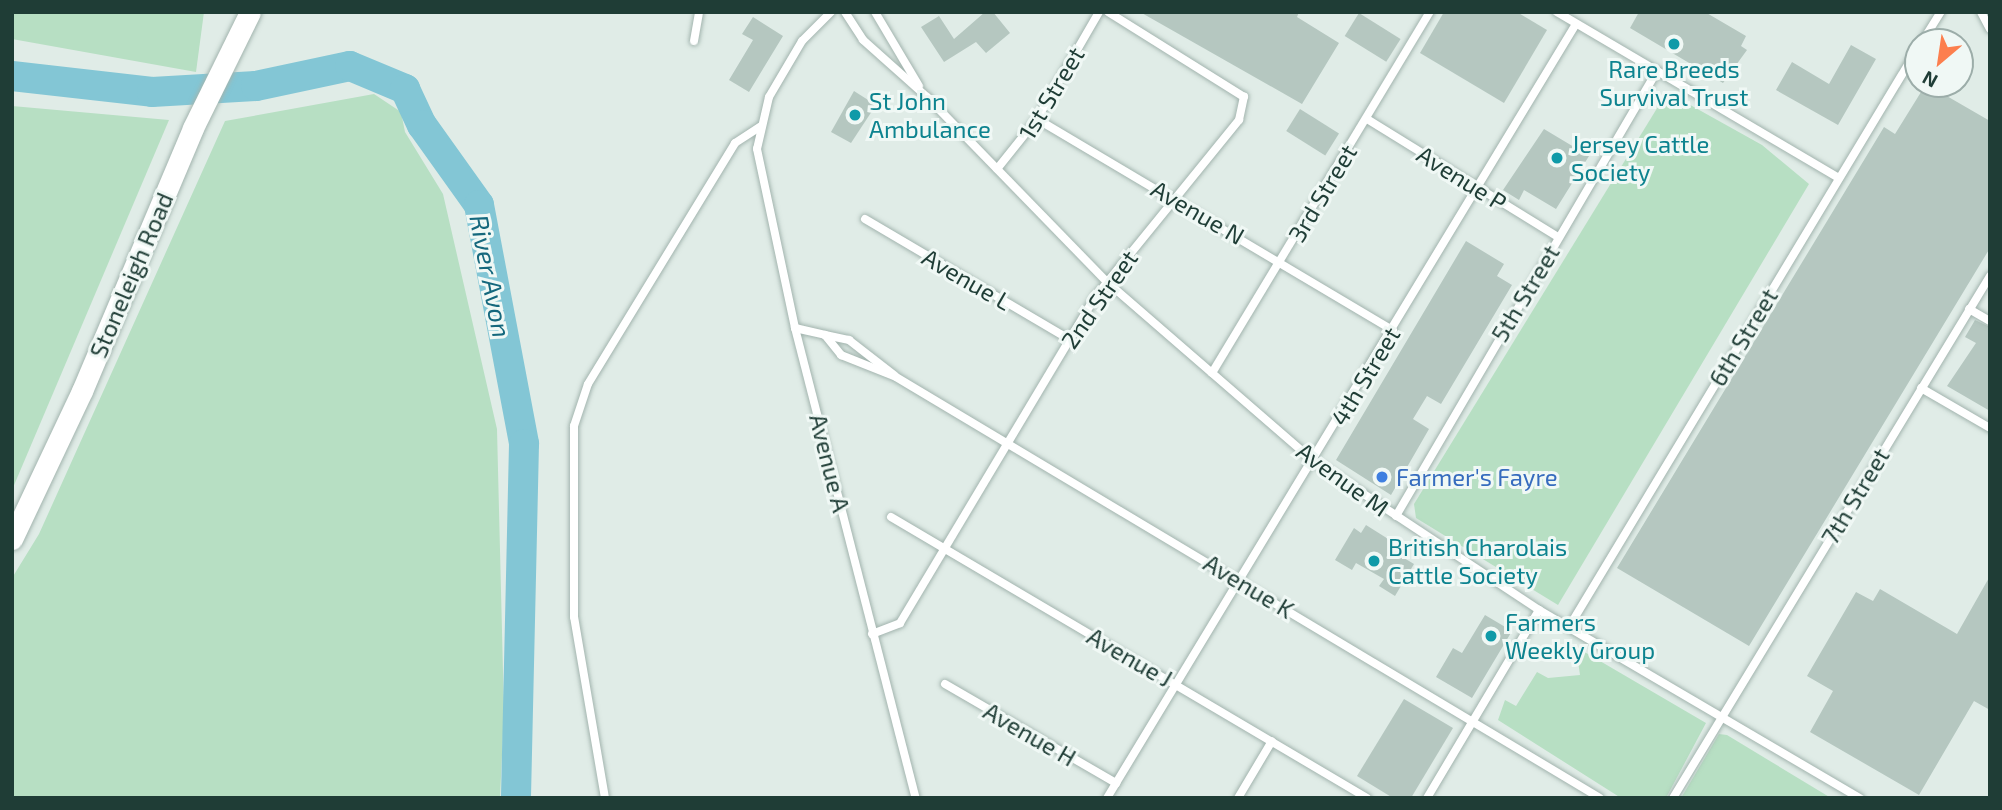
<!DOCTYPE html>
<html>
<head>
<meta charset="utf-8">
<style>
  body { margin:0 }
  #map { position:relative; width:2002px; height:810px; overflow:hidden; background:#e0ece7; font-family:"Exo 2",sans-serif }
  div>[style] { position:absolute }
  .green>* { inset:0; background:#b7dfc3 }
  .river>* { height:30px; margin:-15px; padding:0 15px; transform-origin:15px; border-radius:15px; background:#83c6d5 }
  .building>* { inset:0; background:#b5c7c0; transform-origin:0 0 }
  .roads { filter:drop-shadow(0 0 2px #a2b4ae) drop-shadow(0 0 2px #a2b4ae) }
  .service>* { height:8px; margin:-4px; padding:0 4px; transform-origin:4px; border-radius:4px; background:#fff }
  .secondary>* { height:21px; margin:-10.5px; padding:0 10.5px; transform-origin:10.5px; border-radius:10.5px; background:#fff }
  .dots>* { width:19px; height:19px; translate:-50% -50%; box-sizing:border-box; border:4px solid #f0f8f5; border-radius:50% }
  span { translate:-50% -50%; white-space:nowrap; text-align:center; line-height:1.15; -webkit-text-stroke:6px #f0f8f5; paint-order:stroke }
  .culture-label { font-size:24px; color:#0d838f }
  .left { translate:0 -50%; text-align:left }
  .street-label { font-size:24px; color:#1f3d36 }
  .shop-label { font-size:24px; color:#366cbe }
  .water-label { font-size:26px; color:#15687d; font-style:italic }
  .frame { position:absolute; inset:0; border:14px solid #1f3d36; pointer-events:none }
  .north { position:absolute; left:1904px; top:28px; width:70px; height:70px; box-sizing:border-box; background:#f0f8f5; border:2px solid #9cada9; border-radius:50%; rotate:209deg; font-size:19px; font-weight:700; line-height:28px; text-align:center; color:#1f3d36 }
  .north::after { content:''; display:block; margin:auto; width:24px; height:32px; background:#fc7f4e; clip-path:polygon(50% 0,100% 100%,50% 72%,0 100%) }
</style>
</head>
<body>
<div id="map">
  <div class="green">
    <i style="clip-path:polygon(12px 12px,204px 12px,196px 72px,12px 39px)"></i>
    <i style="clip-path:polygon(1667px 92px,1762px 145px,1809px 184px,1558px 605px,1416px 518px,1414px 504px)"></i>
    <i style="clip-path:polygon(374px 94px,401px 112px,405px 132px,443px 194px,497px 429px,504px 712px,500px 798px,12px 798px,12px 578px,39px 534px,225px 121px)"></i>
    <i style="clip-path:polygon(12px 106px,169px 120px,12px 490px)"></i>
    <i style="clip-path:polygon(1576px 647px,1706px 723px,1666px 798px,1621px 798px,1498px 720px,1505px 700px,1516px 706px,1537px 672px,1548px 678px,1580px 675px)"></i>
    <i style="clip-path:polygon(1719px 734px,1727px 735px,1831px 798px,1681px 798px)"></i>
  </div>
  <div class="river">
    <i style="left:12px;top:76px;width:141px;rotate:6.5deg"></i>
    <i style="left:152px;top:92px;width:104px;rotate:-3.3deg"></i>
    <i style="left:256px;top:86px;width:96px;rotate:-12deg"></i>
    <i style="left:350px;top:66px;width:60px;rotate:22.7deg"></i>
    <i style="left:405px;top:89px;width:40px;rotate:65deg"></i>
    <i style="left:422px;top:125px;width:98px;rotate:54.5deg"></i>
    <i style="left:479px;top:205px;width:243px;rotate:79.3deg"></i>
    <i style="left:524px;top:444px;width:354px;rotate:91.3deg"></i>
  </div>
  <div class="building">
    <i style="clip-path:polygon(985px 12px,993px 12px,1010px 33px,986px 53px,976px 42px,944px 62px,921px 27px,939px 16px,954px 39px)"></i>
    <i style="clip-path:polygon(1140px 12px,1299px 12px,1297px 17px,1339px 43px,1302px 104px)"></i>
    <i style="clip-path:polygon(1444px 12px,1517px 12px,1547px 30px,1504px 103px,1420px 53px)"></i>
    <i style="clip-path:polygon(1639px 12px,1705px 12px,1746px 36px,1741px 46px,1747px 50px,1723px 83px,1630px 28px)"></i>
    <i style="left:1359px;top:13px;width:49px;height:27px;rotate:32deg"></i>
    <i style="clip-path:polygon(753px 17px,783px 36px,749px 92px,729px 80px,753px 40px,742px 34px)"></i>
    <i style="clip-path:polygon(1851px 45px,1876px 59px,1838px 125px,1776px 90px,1792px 62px,1829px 84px)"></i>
    <i style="clip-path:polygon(1926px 84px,1990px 121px,1990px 248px,1749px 646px,1617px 568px,1884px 127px,1895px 134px)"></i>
    <i style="clip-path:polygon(854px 91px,876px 105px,851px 143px,831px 132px)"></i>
    <i style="left:1300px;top:109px;width:46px;height:26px;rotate:32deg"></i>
    <i style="clip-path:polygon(1544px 129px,1589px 156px,1556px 209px,1524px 190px,1519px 200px,1503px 190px)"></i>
    <i style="clip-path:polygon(1466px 241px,1504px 264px,1497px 276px,1512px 285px,1441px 404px,1427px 396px,1413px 419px,1429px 429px,1391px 495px,1336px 460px)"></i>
    <i style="clip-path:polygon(1975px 320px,1990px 327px,1990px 411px,1947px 386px,1976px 343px,1965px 337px)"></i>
    <i style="clip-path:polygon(1366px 525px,1393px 542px,1389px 549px,1414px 564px,1395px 596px,1379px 586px,1384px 579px,1356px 563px,1352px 570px,1335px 560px,1354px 528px,1361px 533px)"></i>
    <i style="clip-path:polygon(1990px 576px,1990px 710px,1974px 701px,1919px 795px,1810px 732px,1833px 691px,1807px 676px,1856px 592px,1873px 601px,1880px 589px,1957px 634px)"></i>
    <i style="clip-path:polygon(1485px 615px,1512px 631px,1472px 698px,1436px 677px,1453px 648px,1462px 653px)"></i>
    <i style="clip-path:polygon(1404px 699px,1453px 728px,1411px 798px,1393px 798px,1357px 776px)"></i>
  </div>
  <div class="roads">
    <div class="service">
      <i style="left:831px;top:12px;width:41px;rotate:135deg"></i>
      <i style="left:802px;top:41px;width:65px;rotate:120.5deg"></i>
      <i style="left:769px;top:97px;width:53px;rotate:103deg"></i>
      <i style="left:757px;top:149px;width:183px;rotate:78deg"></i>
      <i style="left:795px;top:328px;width:485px;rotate:75.6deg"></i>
      <i style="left:845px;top:12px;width:33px;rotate:57deg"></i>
      <i style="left:863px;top:40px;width:86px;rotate:41.7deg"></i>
      <i style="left:927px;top:97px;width:258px;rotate:45.8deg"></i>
      <i style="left:1107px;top:282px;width:274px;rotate:40.9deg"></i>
      <i style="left:1314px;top:461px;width:270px;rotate:33.5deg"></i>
      <i style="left:1539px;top:610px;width:372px;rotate:30.4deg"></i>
      <i style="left:875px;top:12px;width:86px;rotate:59.3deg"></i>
      <i style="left:1557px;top:12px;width:327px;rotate:30.5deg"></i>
      <i style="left:1981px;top:12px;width:19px;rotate:62deg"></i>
      <i style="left:694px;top:41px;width:29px;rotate:-80deg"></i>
      <i style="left:1922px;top:42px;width:36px;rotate:-58deg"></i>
      <i style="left:1037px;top:119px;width:414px;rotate:30.7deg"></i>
      <i style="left:1367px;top:119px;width:225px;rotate:31.7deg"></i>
      <i style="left:997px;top:169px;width:64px;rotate:-51.3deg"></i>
      <i style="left:1037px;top:119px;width:124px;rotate:-59.9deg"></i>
      <i style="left:865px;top:219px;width:237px;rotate:30.5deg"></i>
      <i style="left:1969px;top:309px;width:24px;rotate:30deg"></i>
      <i style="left:795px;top:328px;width:31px;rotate:13deg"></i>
      <i style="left:825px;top:335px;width:26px;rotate:51deg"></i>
      <i style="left:841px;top:355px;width:59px;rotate:21.8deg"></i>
      <i style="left:896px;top:377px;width:820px;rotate:30.88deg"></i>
      <i style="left:825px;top:335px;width:25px;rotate:12deg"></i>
      <i style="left:849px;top:340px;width:57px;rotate:37.9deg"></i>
      <i style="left:1212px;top:373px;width:422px;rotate:-58.9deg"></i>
      <i style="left:1921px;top:388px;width:80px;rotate:30.1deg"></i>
      <i style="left:1396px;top:516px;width:516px;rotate:-59.61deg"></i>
      <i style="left:891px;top:517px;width:553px;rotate:30.55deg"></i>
      <i style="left:1569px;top:627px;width:676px;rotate:-58.92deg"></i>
      <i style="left:872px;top:634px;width:30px;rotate:-21deg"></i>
      <i style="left:900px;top:623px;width:381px;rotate:-59.1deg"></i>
      <i style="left:1096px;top:296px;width:227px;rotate:-50.9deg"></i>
      <i style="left:1239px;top:120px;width:24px;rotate:-78deg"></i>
      <i style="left:1244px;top:97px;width:160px;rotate:-148deg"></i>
      <i style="left:945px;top:684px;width:198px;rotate:30.1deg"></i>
      <i style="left:605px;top:798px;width:184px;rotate:-99.7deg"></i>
      <i style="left:574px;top:617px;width:191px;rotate:-90deg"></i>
      <i style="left:574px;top:426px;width:44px;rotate:-71.6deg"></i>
      <i style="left:588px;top:384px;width:282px;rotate:-58.6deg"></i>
      <i style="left:735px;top:143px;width:31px;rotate:-33deg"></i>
      <i style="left:1107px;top:798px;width:905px;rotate:-58.79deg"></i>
      <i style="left:1238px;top:798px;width:66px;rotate:-59.2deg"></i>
      <i style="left:1427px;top:798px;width:219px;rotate:-59.2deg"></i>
      <i style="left:1673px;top:798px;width:611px;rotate:-58.73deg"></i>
    </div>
    <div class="secondary">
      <i style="left:12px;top:539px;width:164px;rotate:-64.7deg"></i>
      <i style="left:82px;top:391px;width:285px;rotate:-67.1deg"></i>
      <i style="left:193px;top:128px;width:129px;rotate:-63.8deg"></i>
    </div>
  </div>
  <div class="dots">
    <i style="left:1674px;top:44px;background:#0f9aa8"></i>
    <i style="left:855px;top:115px;background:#0f9aa8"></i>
    <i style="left:1557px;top:158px;background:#0f9aa8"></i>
    <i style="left:1382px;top:477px;background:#3f7fe0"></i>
    <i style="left:1374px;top:561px;background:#0f9aa8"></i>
    <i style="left:1491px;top:636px;background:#0f9aa8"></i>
  </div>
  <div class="culture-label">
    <span style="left:1674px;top:83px">Rare Breeds<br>Survival Trust</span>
    <span class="left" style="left:869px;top:115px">St John<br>Ambulance</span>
    <span class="left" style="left:1571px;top:158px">Jersey Cattle<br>Society</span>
    <span class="left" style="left:1388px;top:561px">British Charolais<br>Cattle Society</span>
    <span class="left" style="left:1505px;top:636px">Farmers<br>Weekly Group</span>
  </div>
  <div class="street-label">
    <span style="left:1051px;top:93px;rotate:-59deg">1st Street</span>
    <span style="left:1462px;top:178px;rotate:32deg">Avenue P</span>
    <span style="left:1322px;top:193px;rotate:-59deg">3rd Street</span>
    <span style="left:1198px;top:212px;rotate:30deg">Avenue N</span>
    <span style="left:131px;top:275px;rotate:-67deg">Stoneleigh Road</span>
    <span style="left:967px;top:279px;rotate:30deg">Avenue L</span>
    <span style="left:1525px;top:293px;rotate:-59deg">5th Street</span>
    <span style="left:1099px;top:299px;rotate:-55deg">2nd Street</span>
    <span style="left:1743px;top:337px;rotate:-59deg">6th Street</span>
    <span style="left:1365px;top:376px;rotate:-59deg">4th Street</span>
    <span style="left:830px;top:463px;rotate:76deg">Avenue A</span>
    <span style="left:1343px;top:479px;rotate:36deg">Avenue M</span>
    <span style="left:1855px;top:496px;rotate:-59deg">7th Street</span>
    <span style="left:1249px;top:586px;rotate:31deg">Avenue K</span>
    <span style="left:1130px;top:657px;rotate:30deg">Avenue J</span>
    <span style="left:1030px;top:734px;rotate:30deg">Avenue H</span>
  </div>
  <div class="shop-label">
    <span class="left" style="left:1396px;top:477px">Farmer's Fayre</span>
  </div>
  <div class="water-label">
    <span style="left:491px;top:276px;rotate:79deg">River Avon</span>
  </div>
  <div class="frame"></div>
  <div class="north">N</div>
</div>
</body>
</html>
